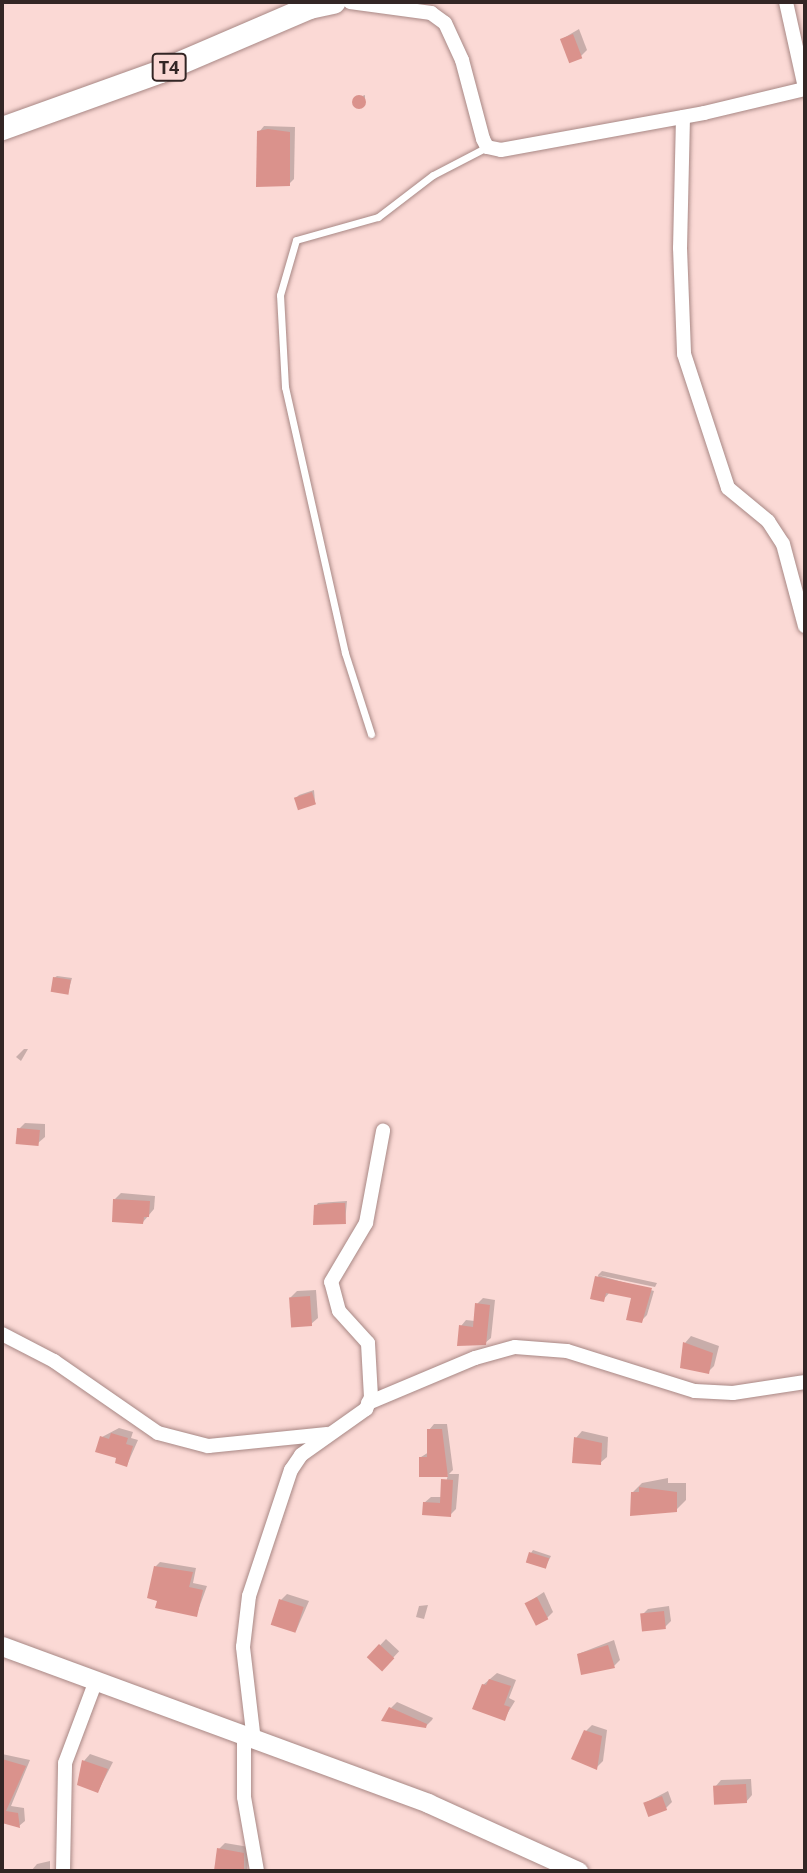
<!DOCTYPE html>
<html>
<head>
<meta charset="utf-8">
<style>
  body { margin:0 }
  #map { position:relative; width:807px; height:1873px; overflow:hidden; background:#fbd9d5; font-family:"Noto Sans",sans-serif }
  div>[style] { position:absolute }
  .shadow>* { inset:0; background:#0003; transform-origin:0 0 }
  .building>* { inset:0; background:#da928c; transform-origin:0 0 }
  .round { border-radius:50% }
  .roads { filter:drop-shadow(0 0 2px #a88885) drop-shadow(0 0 2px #a88885) }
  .service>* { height:7px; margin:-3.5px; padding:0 3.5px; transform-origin:3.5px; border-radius:3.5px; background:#fff }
  .minor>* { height:14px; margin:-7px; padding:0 7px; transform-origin:7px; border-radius:7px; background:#fff }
  .secondary>* { height:19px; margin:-9.5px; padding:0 9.5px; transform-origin:9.5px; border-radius:9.5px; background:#fff }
  .trunk>* { height:23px; margin:-11.5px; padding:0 11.5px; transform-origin:11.5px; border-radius:11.5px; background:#fff }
  span { translate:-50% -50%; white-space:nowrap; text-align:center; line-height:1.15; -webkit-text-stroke:7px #fbd9d5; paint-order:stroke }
  .shield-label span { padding:2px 5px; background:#fbd9d5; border:2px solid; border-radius:5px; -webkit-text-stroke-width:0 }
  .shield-label { font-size:18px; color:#332625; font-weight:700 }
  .frame { position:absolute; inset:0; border:4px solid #332625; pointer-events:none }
</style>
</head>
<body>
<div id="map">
  <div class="shadow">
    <i style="clip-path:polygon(579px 29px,587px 50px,581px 56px,562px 39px)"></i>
    <i style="clip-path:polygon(365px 95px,365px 104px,356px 106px,354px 99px)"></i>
    <i style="clip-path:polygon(264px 126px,295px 127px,294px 179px,289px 184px,259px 132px)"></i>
    <i style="clip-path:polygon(314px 790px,315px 802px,296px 798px,299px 795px)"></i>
    <i style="clip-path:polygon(57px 976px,72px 978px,68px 993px,54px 978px)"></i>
    <i style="clip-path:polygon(24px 1049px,28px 1049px,21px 1061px,16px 1057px)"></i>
    <i style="clip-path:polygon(25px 1123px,45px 1124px,45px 1137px,38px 1143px,19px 1129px)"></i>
    <i style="clip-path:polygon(121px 1193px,155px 1196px,154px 1209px,143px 1222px,115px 1199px)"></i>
    <i style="clip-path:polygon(347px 1201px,345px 1222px,316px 1206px,318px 1203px)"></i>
    <i style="clip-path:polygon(602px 1271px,657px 1283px,655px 1287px,598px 1275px)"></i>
    <i style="clip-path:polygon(598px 1275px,654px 1291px,647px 1315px,641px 1321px,633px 1297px,610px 1292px,603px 1300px)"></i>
    <i style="clip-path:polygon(316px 1290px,318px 1318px,311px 1324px,290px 1298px,297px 1291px)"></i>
    <i style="clip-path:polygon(483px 1298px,495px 1300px,491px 1338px,485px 1343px,461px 1326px,466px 1320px,475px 1321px,477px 1304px)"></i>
    <i style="clip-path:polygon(691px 1336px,719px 1346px,714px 1366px,708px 1372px,682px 1367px,685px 1343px)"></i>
    <i style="clip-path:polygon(434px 1424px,447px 1424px,453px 1470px,449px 1474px,459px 1474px,456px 1509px,450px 1515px,424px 1503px,431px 1497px,442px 1497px,448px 1475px,421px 1457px,429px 1452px,429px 1430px)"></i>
    <i style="clip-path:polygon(119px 1428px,133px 1432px,131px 1438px,138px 1440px,127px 1465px,102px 1437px)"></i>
    <i style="clip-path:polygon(582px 1431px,608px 1437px,607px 1457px,600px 1463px,576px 1438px)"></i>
    <i style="clip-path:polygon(668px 1478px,668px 1483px,686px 1483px,686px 1500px,676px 1510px,632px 1493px,642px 1483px)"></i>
    <i style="clip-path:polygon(533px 1550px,551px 1556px,545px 1568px,531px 1553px)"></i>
    <i style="clip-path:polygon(160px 1562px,196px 1568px,193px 1583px,207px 1586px,196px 1616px,159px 1599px,156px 1566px)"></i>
    <i style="clip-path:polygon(544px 1592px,553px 1612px,547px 1618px,527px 1603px)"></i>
    <i style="clip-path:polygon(287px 1594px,309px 1601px,296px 1631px,281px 1600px)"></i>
    <i style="clip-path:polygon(428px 1605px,424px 1619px,416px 1617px,419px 1606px)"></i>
    <i style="clip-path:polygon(669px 1606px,671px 1621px,665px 1627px,642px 1615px,648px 1609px)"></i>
    <i style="left:386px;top:1639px;width:18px;height:24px;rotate:43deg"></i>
    <i style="clip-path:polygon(614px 1640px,620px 1660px,614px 1666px,578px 1654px)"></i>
    <i style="clip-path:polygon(497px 1673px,516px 1680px,509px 1698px,515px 1701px,504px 1719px,483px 1685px)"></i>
    <i style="clip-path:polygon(397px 1702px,433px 1718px,432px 1720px,426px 1726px,391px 1708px)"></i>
    <i style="clip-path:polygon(592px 1725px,607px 1730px,603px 1761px,597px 1767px,586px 1731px)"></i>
    <i style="clip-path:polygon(2px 1754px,30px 1760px,11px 1806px,24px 1808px,25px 1821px,19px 1826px,2px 1821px)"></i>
    <i style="clip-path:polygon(90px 1754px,113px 1762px,98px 1791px,84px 1761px)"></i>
    <i style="clip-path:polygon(751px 1779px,752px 1795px,746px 1802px,715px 1787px,721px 1780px)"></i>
    <i style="clip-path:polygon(668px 1791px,672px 1802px,666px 1808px,645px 1803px)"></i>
    <i style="clip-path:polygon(225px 1843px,249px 1847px,247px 1871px,215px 1871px,219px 1849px)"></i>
    <i style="clip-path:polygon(50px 1861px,50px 1871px,31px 1871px,37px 1864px)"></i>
  </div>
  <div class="building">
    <i style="left:573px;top:34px;width:26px;height:14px;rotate:69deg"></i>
    <i class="round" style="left:352px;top:95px;width:14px;height:14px"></i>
    <i style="clip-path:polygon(268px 129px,290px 132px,290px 186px,256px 187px,257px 131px)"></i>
    <i style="left:312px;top:792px;width:13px;height:19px;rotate:72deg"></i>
    <i style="left:53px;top:977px;width:18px;height:15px;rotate:9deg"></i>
    <i style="left:17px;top:1128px;width:23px;height:16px;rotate:5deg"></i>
    <i style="clip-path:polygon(113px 1199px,150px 1201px,149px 1217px,144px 1217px,143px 1224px,112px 1222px)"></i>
    <i style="clip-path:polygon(334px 1203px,345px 1203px,346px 1224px,313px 1225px,314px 1205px)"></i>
    <i style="clip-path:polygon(595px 1276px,652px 1288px,642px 1323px,626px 1320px,631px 1298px,606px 1293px,604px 1302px,590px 1299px)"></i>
    <i style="left:310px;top:1296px;width:30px;height:21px;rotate:86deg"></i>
    <i style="clip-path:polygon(475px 1303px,490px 1305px,486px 1345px,457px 1346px,459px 1325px,473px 1327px)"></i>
    <i style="clip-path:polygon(683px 1342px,713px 1353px,709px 1374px,680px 1368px)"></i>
    <i style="clip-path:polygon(427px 1429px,442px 1429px,448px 1477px,419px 1477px,419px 1457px,427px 1457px)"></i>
    <i style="clip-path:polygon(111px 1433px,128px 1438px,126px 1444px,133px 1446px,127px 1467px,115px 1463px,116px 1458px,95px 1452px,100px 1436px,109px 1439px)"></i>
    <i style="clip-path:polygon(574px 1437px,602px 1443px,601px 1465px,572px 1463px)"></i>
    <i style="clip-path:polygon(441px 1479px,453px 1480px,451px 1517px,422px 1515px,423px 1502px,440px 1503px)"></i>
    <i style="clip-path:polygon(639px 1487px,677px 1492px,677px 1512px,630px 1516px,631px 1492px,639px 1492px)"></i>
    <i style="left:529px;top:1552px;width:21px;height:11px;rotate:17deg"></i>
    <i style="clip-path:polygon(154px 1566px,193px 1572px,189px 1587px,203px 1590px,197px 1617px,155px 1608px,157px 1601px,147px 1598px)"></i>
    <i style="left:537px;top:1597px;width:25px;height:14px;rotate:63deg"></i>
    <i style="left:279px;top:1599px;width:26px;height:27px;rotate:18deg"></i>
    <i style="left:664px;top:1611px;width:18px;height:24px;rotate:84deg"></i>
    <i style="left:379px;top:1644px;width:21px;height:18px;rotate:43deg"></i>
    <i style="clip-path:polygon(608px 1645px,615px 1668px,581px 1675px,577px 1654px)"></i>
    <i style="clip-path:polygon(489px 1679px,511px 1686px,504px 1705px,510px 1707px,505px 1721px,472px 1709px,482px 1684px,486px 1685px)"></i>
    <i style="clip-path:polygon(389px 1707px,427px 1724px,426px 1728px,381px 1721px)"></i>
    <i style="clip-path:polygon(584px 1730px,602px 1736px,597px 1770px,571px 1759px)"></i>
    <i style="clip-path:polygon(2px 1759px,26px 1766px,6px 1811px,18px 1813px,20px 1828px,2px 1823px)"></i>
    <i style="clip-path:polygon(82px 1760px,108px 1769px,98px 1793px,77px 1785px)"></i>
    <i style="left:746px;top:1784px;width:19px;height:33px;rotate:87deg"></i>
    <i style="left:662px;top:1796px;width:15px;height:20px;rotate:70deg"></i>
    <i style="clip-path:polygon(217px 1848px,244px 1853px,244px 1871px,214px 1871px)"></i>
  </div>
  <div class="roads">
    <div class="service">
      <i style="left:371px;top:734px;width:85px;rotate:-107.8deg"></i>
      <i style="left:345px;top:653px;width:273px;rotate:-102.7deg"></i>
      <i style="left:285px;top:387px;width:92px;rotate:-93.1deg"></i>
      <i style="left:280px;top:295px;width:57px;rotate:-73.8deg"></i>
      <i style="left:296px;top:240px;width:85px;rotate:-15.7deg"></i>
      <i style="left:378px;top:217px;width:69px;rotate:-37.4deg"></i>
      <i style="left:433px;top:175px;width:61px;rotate:-27.4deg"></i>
    </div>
    <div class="minor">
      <i style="left:350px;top:2px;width:82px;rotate:7.7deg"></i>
      <i style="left:431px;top:13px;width:17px;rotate:36deg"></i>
      <i style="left:445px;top:23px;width:41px;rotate:65.3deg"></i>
      <i style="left:462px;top:60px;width:82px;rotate:75.1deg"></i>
      <i style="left:483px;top:139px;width:9px;rotate:63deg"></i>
      <i style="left:487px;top:147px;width:14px;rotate:12deg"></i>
      <i style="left:501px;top:150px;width:206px;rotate:-10.3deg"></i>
      <i style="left:704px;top:113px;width:104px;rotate:-13.4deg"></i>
      <i style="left:786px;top:2px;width:88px;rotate:77.5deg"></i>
      <i style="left:683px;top:117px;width:131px;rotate:91.3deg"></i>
      <i style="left:680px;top:248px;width:106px;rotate:87.8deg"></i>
      <i style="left:684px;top:354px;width:141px;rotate:71.8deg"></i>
      <i style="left:728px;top:488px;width:52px;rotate:39.5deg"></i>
      <i style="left:768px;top:521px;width:27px;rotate:57deg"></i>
      <i style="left:783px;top:544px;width:85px;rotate:75deg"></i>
      <i style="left:2px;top:1334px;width:59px;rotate:27.4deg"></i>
      <i style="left:54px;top:1361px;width:126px;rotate:34.7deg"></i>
      <i style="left:158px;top:1433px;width:52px;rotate:14.6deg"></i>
      <i style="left:208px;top:1446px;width:120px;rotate:-5.8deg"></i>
      <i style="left:368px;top:1403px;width:116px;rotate:-22.8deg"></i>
      <i style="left:475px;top:1358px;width:41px;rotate:-15.4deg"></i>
      <i style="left:515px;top:1347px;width:52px;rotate:4.4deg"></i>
      <i style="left:567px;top:1351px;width:134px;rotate:17.4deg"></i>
      <i style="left:695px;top:1391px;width:38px;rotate:3deg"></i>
      <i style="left:733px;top:1393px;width:73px;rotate:-8.7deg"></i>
      <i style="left:244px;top:1737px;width:60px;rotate:90deg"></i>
      <i style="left:244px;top:1797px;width:75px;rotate:80deg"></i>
      <i style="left:254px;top:1741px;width:95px;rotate:-96.7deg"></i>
      <i style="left:243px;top:1647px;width:51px;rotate:-83.3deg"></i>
      <i style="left:249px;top:1596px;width:133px;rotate:-71.6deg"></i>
      <i style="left:291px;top:1470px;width:18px;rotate:-56deg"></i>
      <i style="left:301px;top:1455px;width:80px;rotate:-35.3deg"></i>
      <i style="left:366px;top:1409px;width:13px;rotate:-67deg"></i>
      <i style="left:371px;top:1397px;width:54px;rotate:-93.2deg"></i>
      <i style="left:368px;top:1343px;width:43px;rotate:-132.2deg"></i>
      <i style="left:339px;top:1311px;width:30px;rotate:-105deg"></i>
      <i style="left:331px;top:1282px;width:69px;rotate:-59.3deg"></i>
      <i style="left:366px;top:1223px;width:94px;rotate:-79.5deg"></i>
      <i style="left:63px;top:1871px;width:108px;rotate:-88.9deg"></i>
      <i style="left:65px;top:1763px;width:85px;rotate:-69.4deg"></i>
    </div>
    <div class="secondary">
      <i style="left:2px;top:1646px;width:454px;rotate:20.2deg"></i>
      <i style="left:428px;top:1803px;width:165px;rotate:24.4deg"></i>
    </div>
    <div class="trunk">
      <i style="left:2px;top:128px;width:168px;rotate:-19.8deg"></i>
      <i style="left:160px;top:71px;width:162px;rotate:-23.2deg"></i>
      <i style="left:309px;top:7px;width:25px;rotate:-12deg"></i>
    </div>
  </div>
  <div class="shield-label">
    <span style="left:169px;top:67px">T4</span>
  </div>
  <div class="frame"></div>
</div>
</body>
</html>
